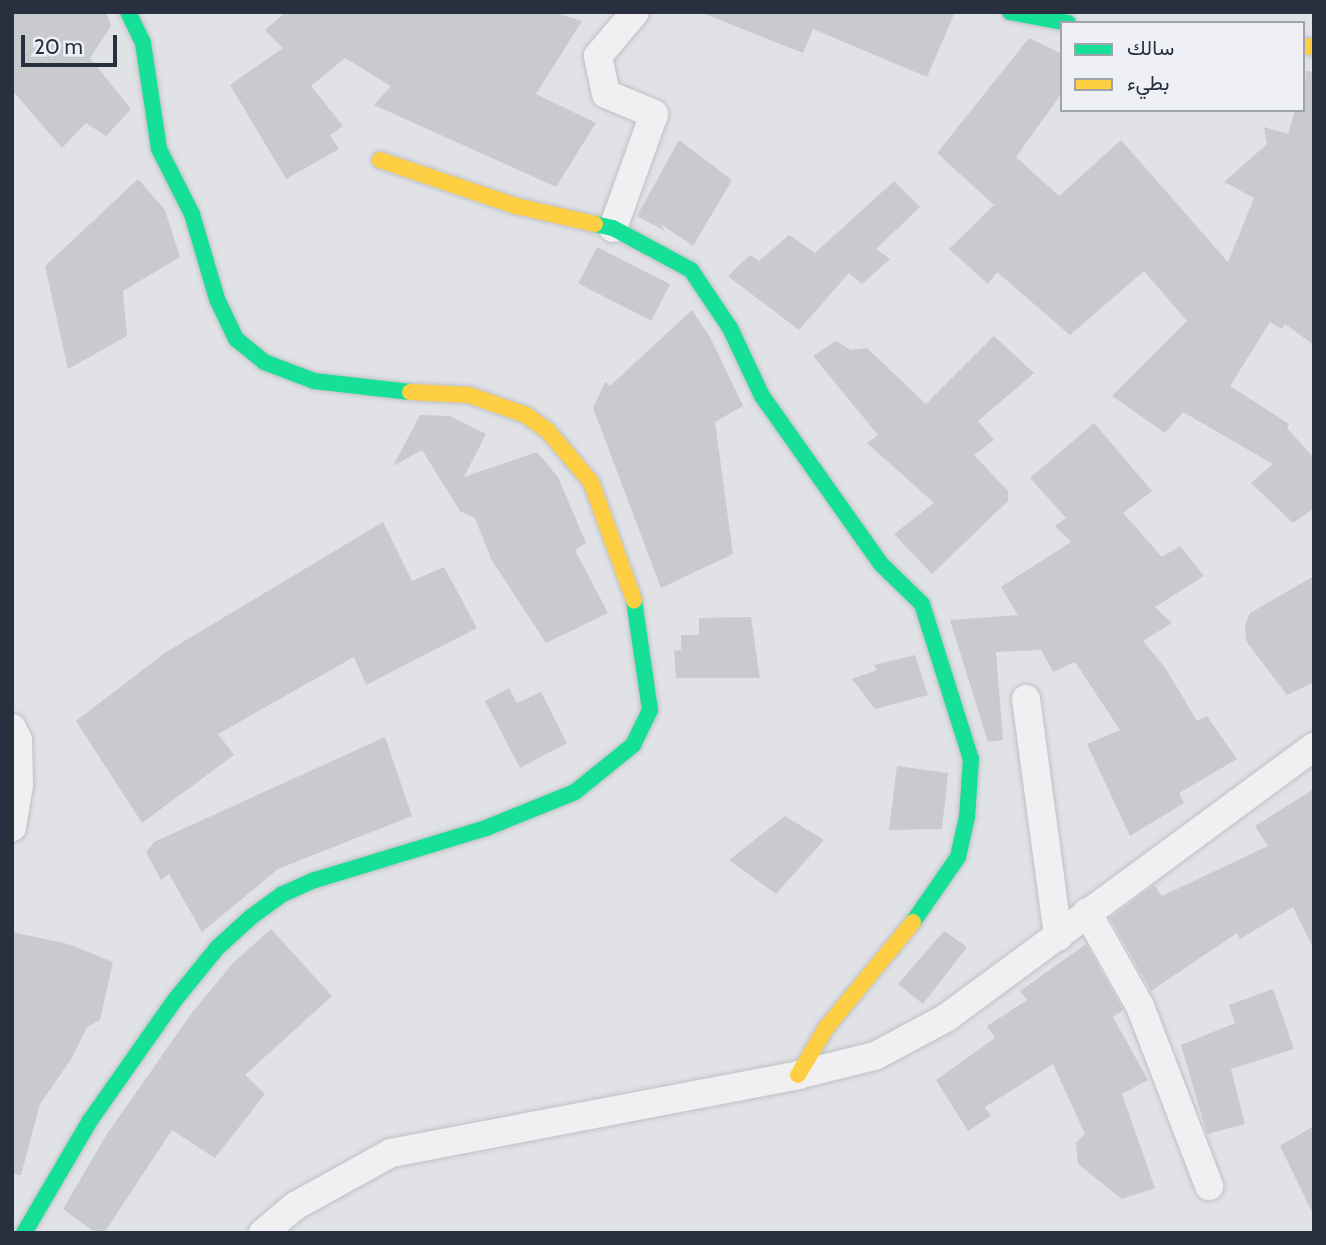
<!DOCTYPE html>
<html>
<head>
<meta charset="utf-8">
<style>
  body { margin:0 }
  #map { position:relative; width:1326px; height:1245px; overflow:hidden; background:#e0e2e6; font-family:Cabin,Vazirmatn,sans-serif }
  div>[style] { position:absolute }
  .building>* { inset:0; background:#c9cace; transform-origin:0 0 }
  .roads { filter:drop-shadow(0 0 2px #bfc0c4) drop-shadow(0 0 2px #bfc0c4) }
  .street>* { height:28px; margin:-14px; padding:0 14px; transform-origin:14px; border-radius:14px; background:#f0f0f2 }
  .fast>* { height:16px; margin:-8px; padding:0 8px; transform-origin:8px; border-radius:8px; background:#16e098 }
  .slow>* { height:16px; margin:-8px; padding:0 8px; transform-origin:8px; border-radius:8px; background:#ffcf43 }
  span { translate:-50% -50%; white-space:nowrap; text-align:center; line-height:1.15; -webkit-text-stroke:5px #eef0f5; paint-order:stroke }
  .frame { position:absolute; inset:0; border:14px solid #282f3e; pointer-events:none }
  .legend { position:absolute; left:1060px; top:21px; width:245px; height:91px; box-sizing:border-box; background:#eef0f5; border:2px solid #9fa3ac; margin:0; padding:9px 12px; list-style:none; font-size:21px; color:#282f3e }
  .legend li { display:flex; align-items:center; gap:14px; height:35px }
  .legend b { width:35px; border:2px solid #9fa3ac }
  .scale { position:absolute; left:21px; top:35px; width:96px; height:32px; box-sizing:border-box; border:4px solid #282f3e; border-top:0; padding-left:9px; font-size:21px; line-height:24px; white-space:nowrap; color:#282f3e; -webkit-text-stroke:5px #eef0f5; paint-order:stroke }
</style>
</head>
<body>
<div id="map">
  <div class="building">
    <i style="clip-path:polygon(12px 12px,106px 12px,111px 26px,90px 58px,131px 109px,106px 136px,86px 123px,62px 148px,12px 90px)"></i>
    <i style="clip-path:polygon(286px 12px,554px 12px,582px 21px,536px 94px,596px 123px,556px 187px,374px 105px,391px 86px,345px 58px,311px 86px,343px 126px,330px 135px,339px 149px,286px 179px,230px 85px,283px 48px,265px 30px)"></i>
    <i style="clip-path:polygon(819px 12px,955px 12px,927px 77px,813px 29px,803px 53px,705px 14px)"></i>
    <i style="clip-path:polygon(1029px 38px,1062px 54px,1062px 93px,1016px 157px,1059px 196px,1121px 140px,1228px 262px,1254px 198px,1224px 182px,1267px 144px,1264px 127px,1288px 134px,1295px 110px,1303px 110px,1306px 71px,1314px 72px,1314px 345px,1285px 324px,1282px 329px,1270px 322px,1230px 386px,1289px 424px,1287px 428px,1314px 458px,1314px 508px,1293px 523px,1251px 483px,1273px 464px,1183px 412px,1165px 433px,1112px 396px,1187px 321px,1144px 271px,1070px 335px,997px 272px,988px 284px,949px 249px,994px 205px,937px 153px)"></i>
    <i style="clip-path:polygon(679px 140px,732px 180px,693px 246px,661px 224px,665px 231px,637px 216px)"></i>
    <i style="clip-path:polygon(138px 179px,165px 210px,180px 257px,123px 291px,127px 336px,68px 369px,45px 266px)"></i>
    <i style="clip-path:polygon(894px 181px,920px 207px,876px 249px,890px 259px,862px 284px,849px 273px,799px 330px,728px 276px,750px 255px,759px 261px,789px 235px,815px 253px)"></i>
    <i style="left:597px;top:247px;width:82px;height:41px;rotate:27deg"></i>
    <i style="clip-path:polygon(692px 310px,711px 339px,743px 406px,715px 422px,733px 554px,661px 588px,593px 408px,605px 382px,610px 386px)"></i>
    <i style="clip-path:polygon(994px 336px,1034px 373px,978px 421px,994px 440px,974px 455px,1008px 491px,1008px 501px,932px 574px,894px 534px,934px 503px,867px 443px,878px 435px,813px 356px,836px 341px,851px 350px,867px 348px,926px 404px)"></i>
    <i style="clip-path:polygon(420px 415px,450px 416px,486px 434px,464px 477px,537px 452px,558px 477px,586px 543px,575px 550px,608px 613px,546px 643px,491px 559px,475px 518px,460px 511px,422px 450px,393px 466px)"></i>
    <i style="clip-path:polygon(1094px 423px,1152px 491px,1123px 513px,1162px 557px,1180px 546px,1204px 576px,1155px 607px,1172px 623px,1143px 641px,1166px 669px,1197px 721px,1207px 716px,1237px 759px,1179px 793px,1184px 803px,1130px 836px,1087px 744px,1120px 730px,1075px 662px,1053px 672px,1041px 650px,996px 652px,1003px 740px,988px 742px,950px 620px,1018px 615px,1001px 587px,1071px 542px,1055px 526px,1066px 518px,1030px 478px)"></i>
    <i style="clip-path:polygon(383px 522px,412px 581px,444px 567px,477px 628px,366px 685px,354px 657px,218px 734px,234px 755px,142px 823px,76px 721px,166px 652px)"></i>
    <i style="clip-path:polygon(1314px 576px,1314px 682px,1287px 695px,1246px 641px,1245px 625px,1250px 613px)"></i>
    <i style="clip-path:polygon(751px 617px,760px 678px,676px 678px,674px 651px,681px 650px,681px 635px,699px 635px,699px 618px)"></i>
    <i style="clip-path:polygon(915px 655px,928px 695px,875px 709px,852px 679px,877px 670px,874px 665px)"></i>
    <i style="clip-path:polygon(509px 688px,517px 703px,541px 692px,567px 743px,520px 768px,485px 701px)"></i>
    <i style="clip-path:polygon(385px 737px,412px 816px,278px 869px,202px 932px,169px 874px,161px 880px,146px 852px,154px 842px)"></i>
    <i style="clip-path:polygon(897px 766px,948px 773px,942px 829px,889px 830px)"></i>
    <i style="clip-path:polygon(1314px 789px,1314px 950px,1293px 907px,1240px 939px,1237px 933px,1151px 991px,1110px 918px,1154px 885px,1162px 896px,1268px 846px,1255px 826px)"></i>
    <i style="clip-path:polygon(785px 816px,824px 840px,776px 894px,729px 860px)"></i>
    <i style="clip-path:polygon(271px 929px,332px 996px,245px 1075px,265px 1094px,215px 1158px,172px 1130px,104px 1233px,96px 1233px,63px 1209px,107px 1134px,191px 1014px,233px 963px)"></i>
    <i style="clip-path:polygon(944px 931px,967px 947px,923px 1004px,898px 984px)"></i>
    <i style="clip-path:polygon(12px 932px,68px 944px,113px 962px,100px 1020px,87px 1027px,72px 1058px,40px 1104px,21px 1175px,12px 1174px)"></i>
    <i style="clip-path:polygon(1086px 944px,1123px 1010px,1113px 1017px,1148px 1080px,1122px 1094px,1155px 1188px,1122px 1199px,1078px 1164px,1076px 1143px,1085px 1134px,1053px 1064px,985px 1107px,991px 1116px,968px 1131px,936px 1080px,995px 1038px,987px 1026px,1027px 1000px,1020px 991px)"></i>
    <i style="clip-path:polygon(1273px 989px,1294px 1049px,1231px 1069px,1245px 1124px,1207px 1134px,1181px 1045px,1235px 1023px,1229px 1005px)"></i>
    <i style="clip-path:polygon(1314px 1126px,1314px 1216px,1280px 1146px)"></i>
  </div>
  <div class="roads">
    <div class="street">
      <i style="left:613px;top:228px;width:121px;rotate:-70.2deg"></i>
      <i style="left:654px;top:114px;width:52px;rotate:-157.4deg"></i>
      <i style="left:606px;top:94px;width:39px;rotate:-102deg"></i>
      <i style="left:598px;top:56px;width:57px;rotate:-49.9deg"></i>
      <i style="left:1026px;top:699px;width:240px;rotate:82.3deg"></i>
      <i style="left:12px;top:728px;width:13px;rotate:63deg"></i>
      <i style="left:18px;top:740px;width:45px;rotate:88.7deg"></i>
      <i style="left:19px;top:785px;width:43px;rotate:99.5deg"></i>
      <i style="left:1087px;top:912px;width:108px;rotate:60.6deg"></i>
      <i style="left:1140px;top:1006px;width:193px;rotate:69deg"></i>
      <i style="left:263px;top:1233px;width:42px;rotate:-40.2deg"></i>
      <i style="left:295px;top:1206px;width:110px;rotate:-28.9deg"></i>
      <i style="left:391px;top:1153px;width:414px;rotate:-10.8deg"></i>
      <i style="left:798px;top:1075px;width:79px;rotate:-13.9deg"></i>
      <i style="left:875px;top:1056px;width:81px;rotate:-28.2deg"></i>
      <i style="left:946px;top:1018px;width:457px;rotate:-36.4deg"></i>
    </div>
    <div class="fast">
      <i style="left:128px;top:12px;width:34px;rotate:64deg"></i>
      <i style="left:143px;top:43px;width:107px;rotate:81.4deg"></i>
      <i style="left:159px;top:149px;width:73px;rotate:63.1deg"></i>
      <i style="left:192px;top:214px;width:89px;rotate:73.6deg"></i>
      <i style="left:217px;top:299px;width:44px;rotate:64.6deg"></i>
      <i style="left:236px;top:339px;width:36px;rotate:39deg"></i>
      <i style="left:264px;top:362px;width:53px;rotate:20.8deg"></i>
      <i style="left:314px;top:381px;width:97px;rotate:6.5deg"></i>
      <i style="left:1010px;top:12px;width:59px;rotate:10.7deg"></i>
      <i style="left:595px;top:224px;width:18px;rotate:13deg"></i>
      <i style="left:613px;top:228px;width:89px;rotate:28.3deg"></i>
      <i style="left:691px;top:270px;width:70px;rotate:56.1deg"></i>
      <i style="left:730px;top:328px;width:75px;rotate:64.8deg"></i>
      <i style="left:762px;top:396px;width:206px;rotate:54.7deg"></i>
      <i style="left:881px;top:564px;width:57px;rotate:44.3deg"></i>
      <i style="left:922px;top:604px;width:163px;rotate:72.5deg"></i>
      <i style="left:971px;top:759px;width:58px;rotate:93.9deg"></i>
      <i style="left:967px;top:817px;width:41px;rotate:102.7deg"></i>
      <i style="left:958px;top:857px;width:79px;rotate:124.7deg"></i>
      <i style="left:24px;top:1233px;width:129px;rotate:-59.6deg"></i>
      <i style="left:89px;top:1122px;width:148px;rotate:-54.9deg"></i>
      <i style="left:174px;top:1001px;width:68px;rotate:-50.9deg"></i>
      <i style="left:217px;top:948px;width:46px;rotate:-42.4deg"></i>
      <i style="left:251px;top:917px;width:39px;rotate:-36deg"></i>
      <i style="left:283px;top:894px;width:35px;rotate:-24deg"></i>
      <i style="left:315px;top:880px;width:179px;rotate:-16.9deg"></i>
      <i style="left:486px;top:828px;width:96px;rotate:-22deg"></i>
      <i style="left:575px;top:792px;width:75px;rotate:-39deg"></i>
      <i style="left:633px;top:745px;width:39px;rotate:-64deg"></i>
      <i style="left:650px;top:710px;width:111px;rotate:-98.3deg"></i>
    </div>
    <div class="slow">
      <i style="left:1303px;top:46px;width:11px;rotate:5deg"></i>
      <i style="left:380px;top:160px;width:144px;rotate:18.7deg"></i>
      <i style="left:516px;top:206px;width:81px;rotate:12.8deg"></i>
      <i style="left:410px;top:392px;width:59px;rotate:2.9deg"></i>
      <i style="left:469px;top:395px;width:60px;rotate:19.3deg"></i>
      <i style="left:526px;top:415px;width:26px;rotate:36deg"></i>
      <i style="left:547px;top:430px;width:68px;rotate:49.8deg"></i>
      <i style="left:591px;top:482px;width:126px;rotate:70deg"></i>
      <i style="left:798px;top:1075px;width:55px;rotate:-59.2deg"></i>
      <i style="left:826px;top:1028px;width:137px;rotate:-50.6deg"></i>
    </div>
  </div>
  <div class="frame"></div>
  <ul class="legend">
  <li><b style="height:9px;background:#16e098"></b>سالك</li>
  <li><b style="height:9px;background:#ffcf43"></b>بطيء</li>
  </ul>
  <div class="scale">20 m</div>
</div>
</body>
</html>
